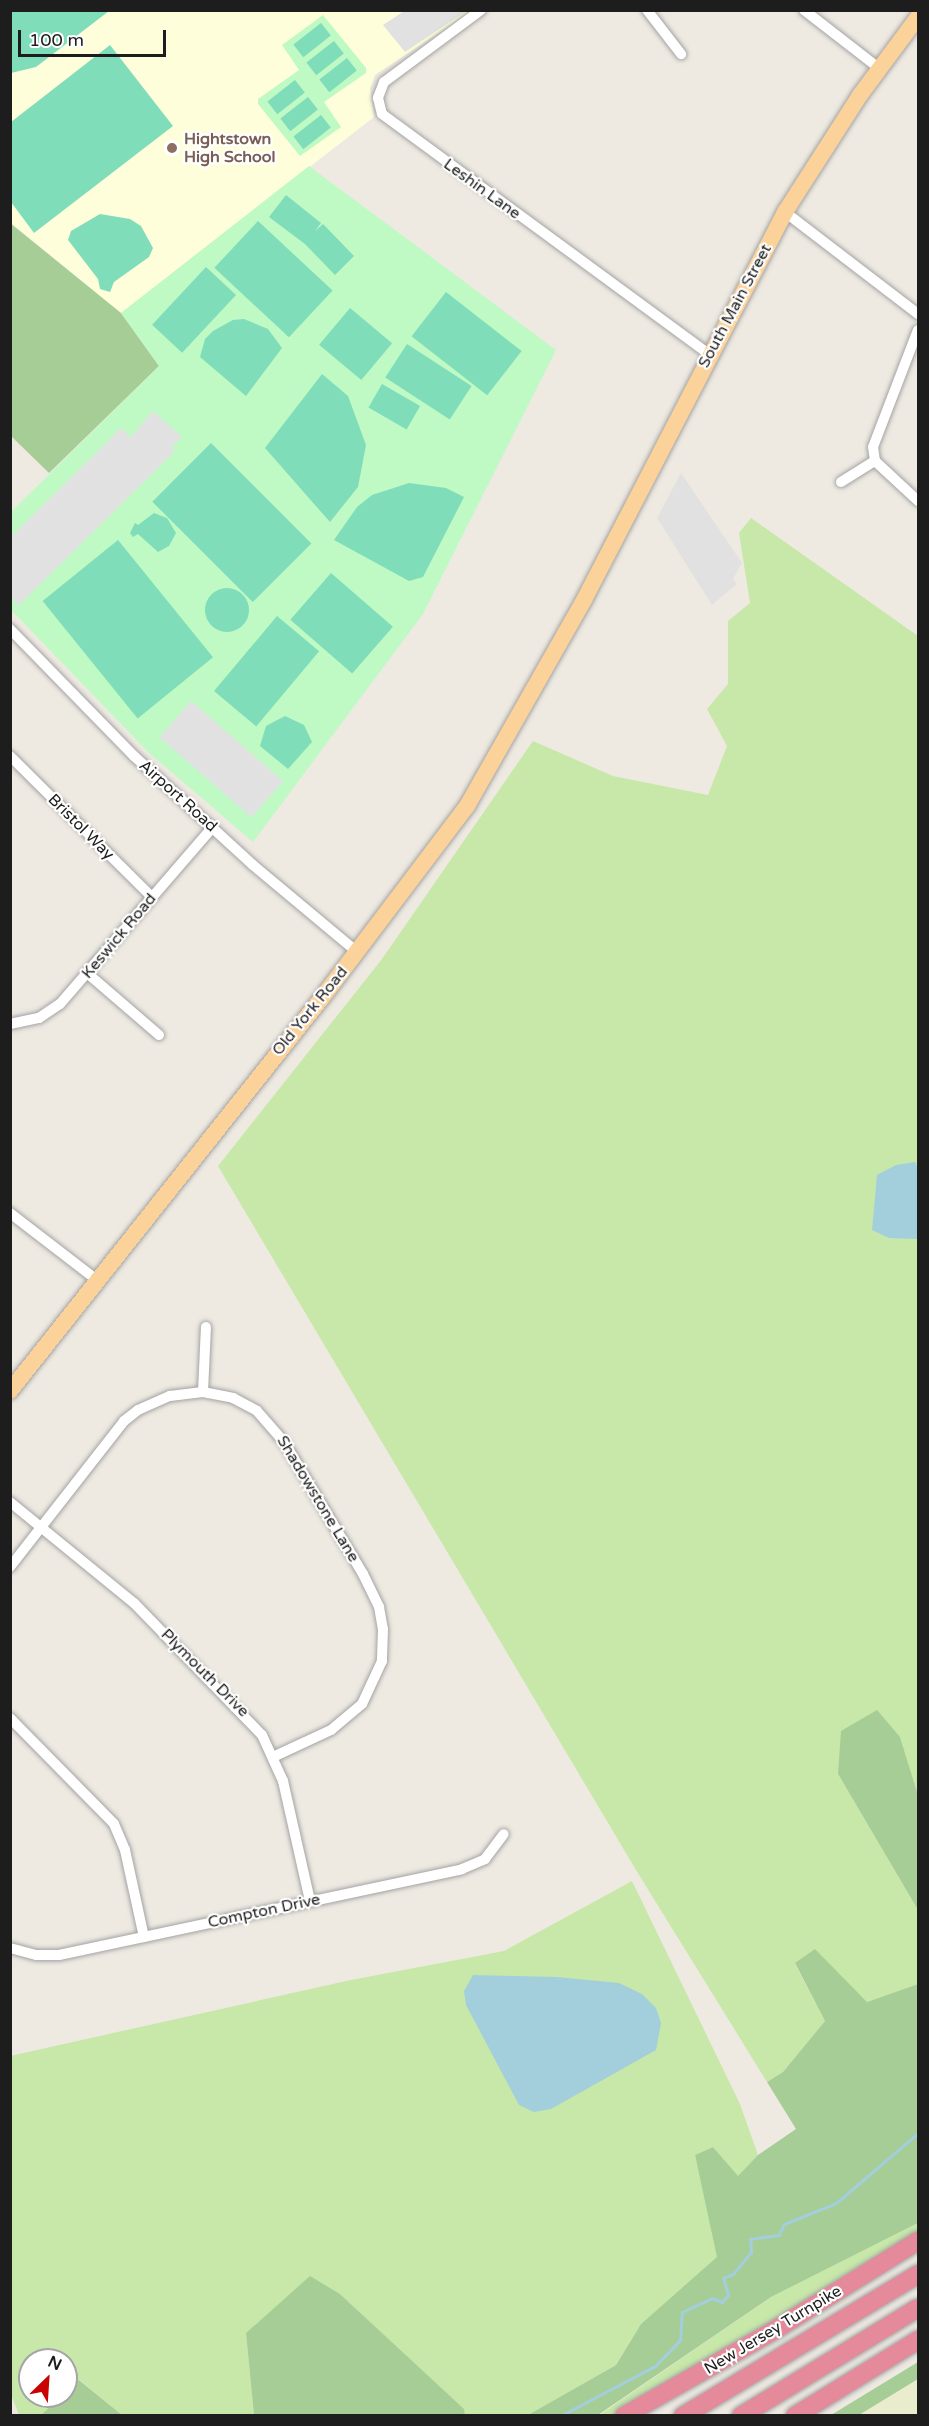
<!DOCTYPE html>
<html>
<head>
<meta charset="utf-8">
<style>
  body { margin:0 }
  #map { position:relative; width:929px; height:2426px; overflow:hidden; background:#eeeae2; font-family:"Varela Round",sans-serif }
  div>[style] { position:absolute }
  .education>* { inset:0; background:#feffda }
  .farmland>* { inset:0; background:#eaedcd }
  .grass>* { inset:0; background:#c7e8a8 }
  .forest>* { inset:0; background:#a7cd97 }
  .park>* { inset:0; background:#bff9c4 }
  .pitch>* { inset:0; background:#80ddba; transform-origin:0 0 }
  .round { border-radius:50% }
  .parking>* { inset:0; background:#e1e1e1; transform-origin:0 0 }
  .water>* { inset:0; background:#a3cedc }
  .stream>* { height:3px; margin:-1.5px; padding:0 1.5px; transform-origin:1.5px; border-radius:1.5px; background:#a3cedc }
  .roads { filter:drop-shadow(0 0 2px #a4a4a4) drop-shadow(0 0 2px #a4a4a4) }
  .street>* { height:10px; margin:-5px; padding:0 5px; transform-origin:5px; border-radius:5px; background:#fff }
  .primary>* { height:16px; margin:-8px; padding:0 8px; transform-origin:8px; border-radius:8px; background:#fbd29a }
  .highway>* { height:18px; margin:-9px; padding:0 9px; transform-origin:9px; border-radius:9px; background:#e58a9a }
  .dots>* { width:16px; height:16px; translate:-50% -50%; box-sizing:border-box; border:3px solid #fff; border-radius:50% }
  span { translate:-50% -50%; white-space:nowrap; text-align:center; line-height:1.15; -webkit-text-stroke:4.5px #fff; paint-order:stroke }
  .education-label { font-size:16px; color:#785e54; font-weight:700 }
  .left { translate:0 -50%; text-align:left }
  .street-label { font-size:16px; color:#1d1d1d }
  .frame { position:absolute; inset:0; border:12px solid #1d1d1d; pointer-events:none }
  .north { position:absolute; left:18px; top:2348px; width:60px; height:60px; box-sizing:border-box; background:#fff; border:2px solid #a5a5a5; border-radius:50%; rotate:25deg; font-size:16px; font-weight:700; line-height:24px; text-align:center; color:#1d1d1d }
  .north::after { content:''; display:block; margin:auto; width:21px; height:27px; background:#c80302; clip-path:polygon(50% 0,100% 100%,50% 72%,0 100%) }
  .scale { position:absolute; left:18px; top:30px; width:148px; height:27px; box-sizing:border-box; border:3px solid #1d1d1d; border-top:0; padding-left:8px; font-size:18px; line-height:21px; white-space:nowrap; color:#1d1d1d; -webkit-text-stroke:4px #fff; paint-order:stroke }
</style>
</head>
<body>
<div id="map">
  <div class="education">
    <i style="clip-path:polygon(10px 11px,472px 11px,375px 75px,370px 89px,374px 117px,121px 313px,11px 223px)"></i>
  </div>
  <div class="farmland">
    <i style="clip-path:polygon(918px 2379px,918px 2415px,859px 2415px)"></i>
  </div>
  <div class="grass">
    <i style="clip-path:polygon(751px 518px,918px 636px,918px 1795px,900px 1737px,838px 1774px,918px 1910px,918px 1984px,867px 2002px,814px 1950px,795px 1964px,825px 2021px,783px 2072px,767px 2082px,636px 1870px,218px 1166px,382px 959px,533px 741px,613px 776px,708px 795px,727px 746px,707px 709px,728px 684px,728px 621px,750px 603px,739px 533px)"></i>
    <i style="clip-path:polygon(632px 1881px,740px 2104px,758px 2155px,738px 2177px,713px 2147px,695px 2155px,718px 2257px,641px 2324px,616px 2365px,528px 2415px,465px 2415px,463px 2409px,340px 2294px,310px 2277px,246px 2333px,254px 2415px,122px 2415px,80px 2380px,66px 2393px,66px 2360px,30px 2360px,30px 2396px,62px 2396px,41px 2415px,19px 2415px,10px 2392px,10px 2056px,351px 1980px,504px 1951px)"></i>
    <i style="clip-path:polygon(918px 2223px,918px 2247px,632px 2415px,598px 2416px,771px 2297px)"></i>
  </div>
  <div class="forest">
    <i style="clip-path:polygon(10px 223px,121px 313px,159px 366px,49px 473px,11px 436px)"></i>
    <i style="clip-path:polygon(877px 1710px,900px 1737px,918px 1795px,918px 1910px,838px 1774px,841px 1731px)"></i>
    <i style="clip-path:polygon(815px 1949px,867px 2002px,918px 1984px,918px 2223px,771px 2297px,598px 2415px,528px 2415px,616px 2365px,641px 2324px,717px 2257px,695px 2155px,713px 2147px,738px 2176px,758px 2155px,796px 2129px,767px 2082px,783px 2072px,825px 2021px,795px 1963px)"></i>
    <i style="clip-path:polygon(310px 2276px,340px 2294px,464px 2409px,465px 2415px,254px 2415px,246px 2333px)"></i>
    <i style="clip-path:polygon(918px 2362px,918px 2379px,859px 2415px,831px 2415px)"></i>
    <i style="clip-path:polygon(79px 2380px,122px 2415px,41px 2415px)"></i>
  </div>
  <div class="park">
    <i style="clip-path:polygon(323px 15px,366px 68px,366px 73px,324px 102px,341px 127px,300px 156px,258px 104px,258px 99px,299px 70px,282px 45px)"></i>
    <i style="clip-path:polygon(309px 166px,556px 350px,423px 614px,253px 842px,148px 752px,11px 610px,10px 513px,159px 366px,121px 313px)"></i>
  </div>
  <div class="pitch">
    <i style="clip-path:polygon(10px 11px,11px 10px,109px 11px,36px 67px,11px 73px)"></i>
    <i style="left:321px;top:23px;width:16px;height:35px;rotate:52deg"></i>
    <i style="left:334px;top:41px;width:16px;height:35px;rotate:52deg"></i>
    <i style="clip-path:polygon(110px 45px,173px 126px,34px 233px,11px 202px,11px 122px)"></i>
    <i style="left:347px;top:58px;width:16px;height:35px;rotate:52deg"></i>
    <i style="left:295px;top:80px;width:16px;height:35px;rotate:52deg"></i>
    <i style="left:308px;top:97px;width:16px;height:35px;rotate:52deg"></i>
    <i style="left:321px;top:115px;width:16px;height:35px;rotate:52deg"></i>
    <i style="clip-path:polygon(286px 195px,321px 223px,315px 231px,323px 224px,354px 256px,335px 275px,305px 244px,269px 217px)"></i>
    <i style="clip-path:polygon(100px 214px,130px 219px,141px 226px,153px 248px,149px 257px,114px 282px,110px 292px,100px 289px,98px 279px,68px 240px,71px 231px)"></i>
    <i style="left:258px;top:221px;width:102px;height:64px;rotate:43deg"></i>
    <i style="left:206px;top:267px;width:41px;height:79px;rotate:43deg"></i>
    <i style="left:446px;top:292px;width:96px;height:56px;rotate:38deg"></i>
    <i style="left:350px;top:308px;width:55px;height:48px;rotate:40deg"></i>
    <i style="clip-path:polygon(244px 319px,268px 329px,282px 348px,246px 396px,200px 357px,205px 339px,213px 331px,233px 320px)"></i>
    <i style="left:407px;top:344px;width:77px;height:40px;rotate:33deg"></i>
    <i style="clip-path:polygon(322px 374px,348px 396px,366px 445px,358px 487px,330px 522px,265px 448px)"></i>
    <i style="left:382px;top:384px;width:44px;height:27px;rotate:30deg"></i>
    <i style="left:211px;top:443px;width:142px;height:83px;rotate:45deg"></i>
    <i style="clip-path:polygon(409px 483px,446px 488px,464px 497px,423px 577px,409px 581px,334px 540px,357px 507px,372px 495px)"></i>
    <i style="clip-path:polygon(154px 513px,167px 518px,176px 533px,169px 546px,158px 552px,138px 534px,133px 537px,130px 533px,135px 523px,138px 525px)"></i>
    <i style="left:118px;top:540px;width:151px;height:97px;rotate:51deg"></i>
    <i style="left:331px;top:573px;width:82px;height:62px;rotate:41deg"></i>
    <i class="round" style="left:205px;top:588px;width:44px;height:44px"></i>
    <i style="left:277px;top:616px;width:55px;height:98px;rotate:40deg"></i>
    <i style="clip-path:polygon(285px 716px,304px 725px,312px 742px,288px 769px,260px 746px,266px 726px)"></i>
  </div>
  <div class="parking">
    <i style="clip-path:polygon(404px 11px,404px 10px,466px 11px,405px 52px,383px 25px)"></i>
    <i style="clip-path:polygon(153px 411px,182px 437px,171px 448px,175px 451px,18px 606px,11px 597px,11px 537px,121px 428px,131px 437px)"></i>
    <i style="clip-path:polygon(681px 473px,742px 563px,733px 579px,737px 584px,712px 605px,657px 518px)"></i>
    <i style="left:191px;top:701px;width:122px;height:48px;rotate:41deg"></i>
  </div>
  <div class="water">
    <i style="clip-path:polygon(915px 1162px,918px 1168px,918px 1239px,889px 1238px,872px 1230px,877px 1175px,896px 1165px)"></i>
    <i style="clip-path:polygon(473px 1975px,557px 1977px,619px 1983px,642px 1994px,656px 2008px,661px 2023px,656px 2050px,551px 2109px,534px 2112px,519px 2105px,466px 2005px,464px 1991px)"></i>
  </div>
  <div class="stream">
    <i style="left:560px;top:2416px;width:107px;rotate:-27.8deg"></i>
    <i style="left:655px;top:2366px;width:36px;rotate:-46deg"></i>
    <i style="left:680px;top:2340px;width:28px;rotate:-86deg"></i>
    <i style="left:682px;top:2312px;width:33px;rotate:-25deg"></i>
    <i style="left:712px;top:2298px;width:11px;rotate:22deg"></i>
    <i style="left:722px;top:2302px;width:9px;rotate:-49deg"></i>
    <i style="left:728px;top:2295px;width:18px;rotate:-106deg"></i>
    <i style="left:723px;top:2278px;width:11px;rotate:-22deg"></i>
    <i style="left:733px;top:2274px;width:28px;rotate:-51deg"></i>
    <i style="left:751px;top:2252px;width:13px;rotate:-94deg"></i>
    <i style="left:750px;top:2239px;width:29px;rotate:-8deg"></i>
    <i style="left:779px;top:2235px;width:12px;rotate:-66deg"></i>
    <i style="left:784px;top:2224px;width:56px;rotate:-22deg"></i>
    <i style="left:836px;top:2203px;width:108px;rotate:-40.5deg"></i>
  </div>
  <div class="roads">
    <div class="street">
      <i style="left:481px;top:10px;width:121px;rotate:143.4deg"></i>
      <i style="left:384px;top:82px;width:17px;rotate:111deg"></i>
      <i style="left:378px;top:98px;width:16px;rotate:76deg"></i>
      <i style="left:382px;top:114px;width:406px;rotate:36.3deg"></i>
      <i style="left:647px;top:10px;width:56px;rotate:52.3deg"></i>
      <i style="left:804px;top:10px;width:96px;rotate:37.8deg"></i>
      <i style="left:785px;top:212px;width:168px;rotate:37.5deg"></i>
      <i style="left:875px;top:461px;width:14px;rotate:-98deg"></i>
      <i style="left:873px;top:447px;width:125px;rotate:-69deg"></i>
      <i style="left:875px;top:461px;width:59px;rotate:42.9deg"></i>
      <i style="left:841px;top:482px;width:40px;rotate:-32deg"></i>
      <i style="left:10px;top:629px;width:177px;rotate:45.7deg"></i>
      <i style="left:134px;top:756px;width:161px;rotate:42.5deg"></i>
      <i style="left:253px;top:865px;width:136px;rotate:39.9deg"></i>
      <i style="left:10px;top:756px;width:200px;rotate:44.8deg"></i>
      <i style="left:87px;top:973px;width:95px;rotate:40.7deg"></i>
      <i style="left:10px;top:1024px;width:30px;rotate:-12deg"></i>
      <i style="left:39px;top:1018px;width:25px;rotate:-34deg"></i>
      <i style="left:60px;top:1004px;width:234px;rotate:-49.2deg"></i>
      <i style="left:10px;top:1213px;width:110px;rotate:37.6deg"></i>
      <i style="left:203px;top:1392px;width:65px;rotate:-87.4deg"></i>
      <i style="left:10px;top:1502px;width:160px;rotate:39.2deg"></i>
      <i style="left:134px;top:1603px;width:184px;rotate:45.9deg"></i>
      <i style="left:262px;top:1735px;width:51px;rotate:65.5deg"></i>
      <i style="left:283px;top:1781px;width:123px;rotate:77.3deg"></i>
      <i style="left:10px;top:1567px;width:185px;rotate:-52deg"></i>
      <i style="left:124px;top:1421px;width:18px;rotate:-38deg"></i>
      <i style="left:138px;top:1410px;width:35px;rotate:-24deg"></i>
      <i style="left:170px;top:1396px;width:33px;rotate:-7deg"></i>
      <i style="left:203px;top:1392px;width:31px;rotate:11deg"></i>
      <i style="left:233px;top:1398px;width:27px;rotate:28deg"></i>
      <i style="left:257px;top:1411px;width:41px;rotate:48.9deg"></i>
      <i style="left:284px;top:1442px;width:154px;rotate:59.1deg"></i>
      <i style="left:363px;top:1574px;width:37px;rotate:64deg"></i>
      <i style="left:379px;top:1607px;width:22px;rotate:80deg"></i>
      <i style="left:383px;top:1629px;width:32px;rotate:92deg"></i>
      <i style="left:382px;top:1661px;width:47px;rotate:114.9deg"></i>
      <i style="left:362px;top:1704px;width:40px;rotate:140deg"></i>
      <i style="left:331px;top:1730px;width:62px;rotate:155.1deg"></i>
      <i style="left:10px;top:1718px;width:148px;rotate:45.5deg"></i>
      <i style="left:114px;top:1824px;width:28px;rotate:67deg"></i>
      <i style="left:125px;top:1850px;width:89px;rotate:77.7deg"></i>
      <i style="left:10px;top:1948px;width:27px;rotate:15deg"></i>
      <i style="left:36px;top:1955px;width:23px"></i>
      <i style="left:59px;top:1955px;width:412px;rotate:-12deg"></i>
      <i style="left:462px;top:1869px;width:25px;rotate:-23deg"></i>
      <i style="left:485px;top:1859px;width:31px;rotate:-53deg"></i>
    </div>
    <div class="primary">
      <i style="left:10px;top:1391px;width:500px;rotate:-51.57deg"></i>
      <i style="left:321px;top:999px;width:242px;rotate:-52.9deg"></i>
      <i style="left:467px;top:806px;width:239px;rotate:-60.4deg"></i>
      <i style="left:585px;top:598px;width:435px;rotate:-62.6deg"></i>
      <i style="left:785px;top:212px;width:139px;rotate:-57.3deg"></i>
      <i style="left:860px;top:95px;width:97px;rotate:-53.4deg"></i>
    </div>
    <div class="highway">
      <i style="left:624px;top:2416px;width:177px;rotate:-29.7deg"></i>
      <i style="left:778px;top:2328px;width:165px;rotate:-31.9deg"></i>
      <i style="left:683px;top:2416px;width:275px;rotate:-31.1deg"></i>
      <i style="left:741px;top:2416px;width:207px;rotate:-31.4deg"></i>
      <i style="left:795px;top:2416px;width:145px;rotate:-31.7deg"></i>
    </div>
  </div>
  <div class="dots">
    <i style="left:172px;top:148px;background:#8d6e63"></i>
  </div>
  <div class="education-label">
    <span class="left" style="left:184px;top:148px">Hightstown<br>High School</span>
  </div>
  <div class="street-label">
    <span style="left:482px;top:189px;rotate:36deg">Leshin Lane</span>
    <span style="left:735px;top:306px;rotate:-62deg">South Main Street</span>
    <span style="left:178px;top:796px;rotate:42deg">Airport Road</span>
    <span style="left:81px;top:827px;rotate:45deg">Bristol Way</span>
    <span style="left:119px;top:936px;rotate:-50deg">Keswick Road</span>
    <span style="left:310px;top:1011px;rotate:-51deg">Old York Road</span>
    <span style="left:318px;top:1499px;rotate:59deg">Shadowstone Lane</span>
    <span style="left:205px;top:1673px;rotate:45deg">Plymouth Drive</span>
    <span style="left:264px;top:1911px;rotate:-12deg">Compton Drive</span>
    <span style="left:773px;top:2330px;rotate:-31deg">New Jersey Turnpike</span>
  </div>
  <div class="frame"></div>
  <div class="north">N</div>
  <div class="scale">100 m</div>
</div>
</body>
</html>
